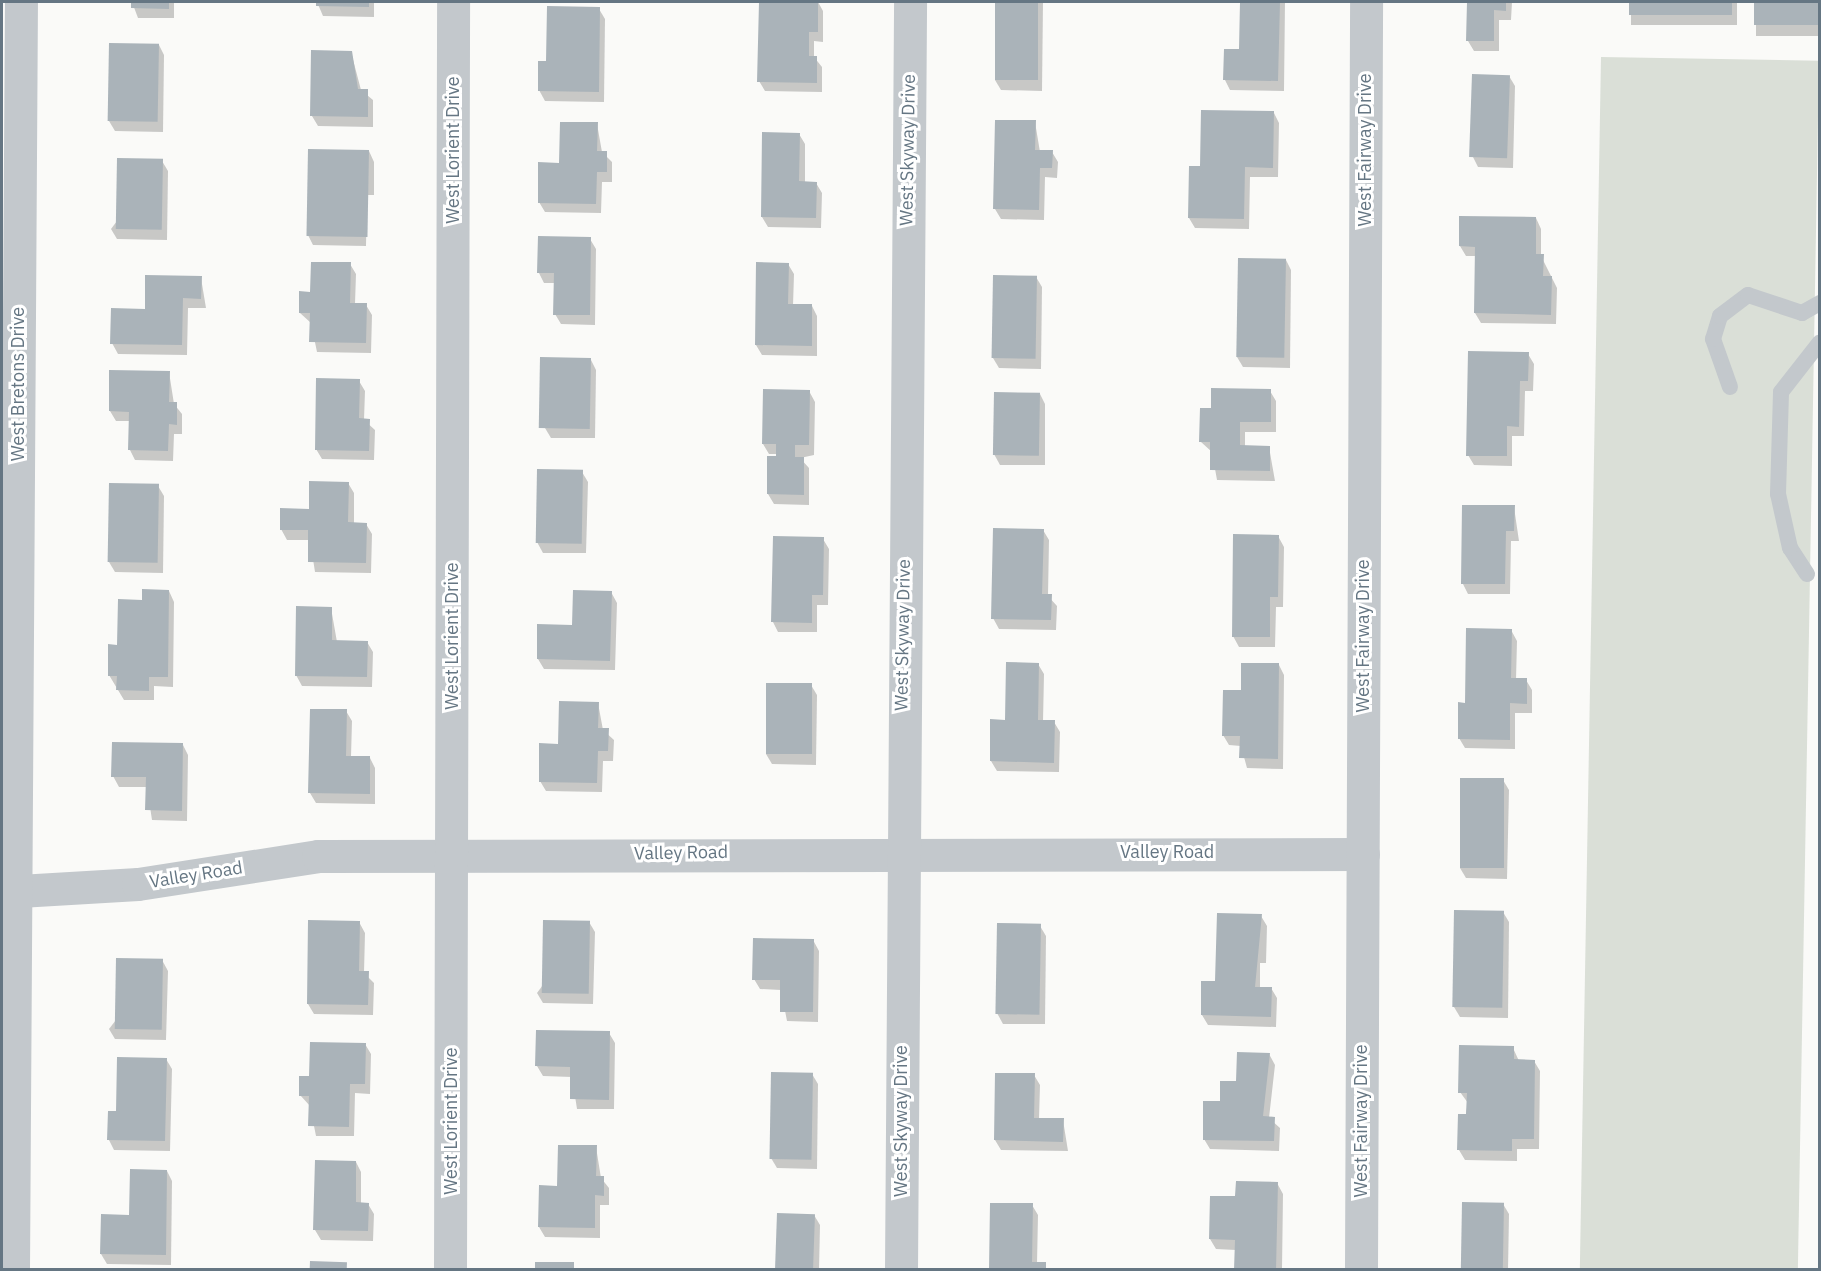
<!DOCTYPE html>
<html>
<head>
<meta charset="utf-8">
<style>
  body { margin:0 }
  #map { position:relative; width:1821px; height:1271px; overflow:hidden; background:#fafaf8; font-family:"IBM Plex Sans",sans-serif }
  div>[style] { position:absolute }
  .green>* { inset:0; background:#dadfd7; transform-origin:0 0 }
  .shadow>* { inset:0; background:#0003; transform-origin:0 0 }
  .building>* { inset:0; background:#aab3b9; transform-origin:0 0 }
  .lane>* { height:16px; margin:-8px; padding:0 8px; transform-origin:8px; border-radius:8px; background:#c3c8cc }
  .street>* { height:33px; margin:-16.5px; padding:0 16.5px; transform-origin:16.5px; border-radius:16.5px; background:#c3c8cc }
  span { translate:-50% -50%; white-space:nowrap; text-align:center; line-height:1.15; -webkit-text-stroke:6px #fff; paint-order:stroke }
  .street-label { font-size:18px; color:#657683 }
  .frame { position:absolute; inset:0; border:3px solid #657683; pointer-events:none }
</style>
</head>
<body>
<div id="map">
  <div class="green">
    <i style="left:1601px;top:57px;width:218px;height:1213px;rotate:1deg"></i>
  </div>
  <div class="shadow">
    <i style="clip-path:polygon(132px 2px,174px 2px,174px 18px,138px 18px)"></i>
    <i style="clip-path:polygon(317px 2px,374px 2px,374px 17px,323px 16px)"></i>
    <i style="clip-path:polygon(760px 2px,818px 2px,823px 11px,823px 42px,814px 41px,814px 57px,822px 67px,822px 92px,765px 91px,759px 81px)"></i>
    <i style="clip-path:polygon(996px 2px,1043px 2px,1042px 91px,1001px 90px,995px 80px)"></i>
    <i style="clip-path:polygon(1242px 2px,1285px 2px,1284px 91px,1230px 90px,1225px 80px,1241px 51px)"></i>
    <i style="clip-path:polygon(1469px 2px,1512px 2px,1511px 20px,1499px 20px,1499px 51px,1474px 51px,1468px 41px)"></i>
    <i style="left:1631px;top:2px;width:106px;height:23px"></i>
    <i style="left:1756px;top:2px;width:64px;height:34px"></i>
    <i style="clip-path:polygon(599px 9px,605px 19px,604px 102px,545px 101px,539px 90px,548px 62px)"></i>
    <i style="clip-path:polygon(111px 44px,159px 45px,164px 55px,163px 132px,115px 131px,109px 121px)"></i>
    <i style="clip-path:polygon(351px 52px,361px 90px,373px 100px,373px 127px,318px 126px,312px 116px)"></i>
    <i style="clip-path:polygon(1509px 76px,1515px 86px,1513px 168px,1478px 167px,1473px 157px)"></i>
    <i style="clip-path:polygon(1274px 113px,1279px 123px,1278px 177px,1250px 177px,1249px 229px,1195px 228px,1189px 218px,1202px 168px)"></i>
    <i style="clip-path:polygon(1035px 122px,1040px 152px,1052px 152px,1058px 162px,1057px 178px,1045px 177px,1044px 220px,1001px 219px,995px 209px)"></i>
    <i style="clip-path:polygon(597px 124px,602px 152px,612px 162px,612px 182px,602px 182px,601px 213px,545px 212px,539px 202px,561px 164px)"></i>
    <i style="clip-path:polygon(799px 134px,805px 144px,805px 183px,816px 183px,822px 193px,821px 228px,768px 227px,762px 217px)"></i>
    <i style="clip-path:polygon(369px 151px,374px 162px,374px 195px,367px 195px,366px 246px,313px 245px,308px 235px)"></i>
    <i style="clip-path:polygon(162px 161px,168px 171px,167px 240px,117px 239px,111px 229px)"></i>
    <i style="clip-path:polygon(1536px 218px,1541px 229px,1541px 256px,1557px 288px,1556px 324px,1481px 323px,1475px 313px,1476px 256px,1466px 256px,1460px 246px)"></i>
    <i style="clip-path:polygon(590px 239px,596px 249px,595px 325px,561px 324px,555px 314px,555px 283px,544px 283px,539px 273px)"></i>
    <i style="clip-path:polygon(1286px 260px,1291px 270px,1290px 368px,1243px 367px,1237px 357px)"></i>
    <i style="clip-path:polygon(350px 264px,356px 274px,355px 304px,366px 305px,372px 315px,371px 353px,317px 352px,311px 323px,300px 313px,312px 293px)"></i>
    <i style="clip-path:polygon(788px 264px,794px 274px,793px 306px,812px 306px,817px 316px,817px 356px,762px 355px,756px 345px)"></i>
    <i style="clip-path:polygon(1036px 277px,1042px 287px,1041px 369px,999px 368px,993px 358px)"></i>
    <i style="clip-path:polygon(201px 278px,206px 308px,188px 308px,187px 355px,118px 354px,112px 343px,146px 310px)"></i>
    <i style="clip-path:polygon(1528px 354px,1534px 364px,1533px 391px,1525px 391px,1524px 436px,1512px 436px,1512px 466px,1474px 465px,1468px 455px)"></i>
    <i style="clip-path:polygon(541px 359px,591px 360px,596px 370px,595px 438px,551px 438px,545px 428px)"></i>
    <i style="clip-path:polygon(169px 372px,174px 404px,182px 414px,182px 434px,174px 434px,173px 461px,135px 460px,130px 450px,130px 421px,116px 421px,110px 411px)"></i>
    <i style="clip-path:polygon(359px 381px,365px 391px,364px 420px,375px 430px,374px 460px,322px 459px,316px 449px)"></i>
    <i style="clip-path:polygon(809px 391px,815px 402px,814px 455px,800px 458px,809px 468px,809px 505px,774px 504px,768px 494px,778px 454px,769px 454px,763px 444px)"></i>
    <i style="clip-path:polygon(1270px 391px,1276px 401px,1276px 432px,1245px 432px,1245px 447px,1269px 447px,1275px 481px,1217px 480px,1212px 452px,1201px 442px,1212px 409px)"></i>
    <i style="clip-path:polygon(1040px 394px,1045px 404px,1045px 465px,1000px 465px,994px 454px)"></i>
    <i style="clip-path:polygon(582px 472px,588px 482px,586px 553px,543px 553px,537px 542px)"></i>
    <i style="clip-path:polygon(348px 483px,354px 493px,354px 524px,366px 524px,372px 534px,371px 573px,315px 572px,310px 540px,287px 540px,281px 529px)"></i>
    <i style="clip-path:polygon(158px 486px,164px 496px,163px 573px,115px 572px,109px 562px)"></i>
    <i style="clip-path:polygon(1514px 507px,1519px 541px,1511px 541px,1510px 594px,1468px 594px,1463px 584px)"></i>
    <i style="clip-path:polygon(1043px 530px,1049px 540px,1048px 596px,1057px 606px,1056px 630px,999px 629px,993px 618px)"></i>
    <i style="clip-path:polygon(1278px 536px,1284px 547px,1283px 607px,1276px 607px,1275px 647px,1239px 647px,1233px 636px)"></i>
    <i style="clip-path:polygon(823px 539px,829px 549px,828px 605px,817px 605px,817px 632px,778px 632px,773px 622px)"></i>
    <i style="clip-path:polygon(169px 591px,174px 602px,173px 687px,154px 686px,154px 700px,124px 700px,109px 675px,119px 646px,144px 601px)"></i>
    <i style="clip-path:polygon(611px 592px,617px 603px,615px 670px,544px 669px,538px 659px,539px 626px,574px 626px)"></i>
    <i style="clip-path:polygon(331px 608px,337px 642px,367px 642px,373px 652px,372px 687px,302px 686px,296px 675px)"></i>
    <i style="clip-path:polygon(1511px 630px,1517px 641px,1516px 680px,1526px 680px,1532px 690px,1532px 713px,1515px 713px,1515px 749px,1465px 748px,1459px 738px,1466px 704px)"></i>
    <i style="clip-path:polygon(1038px 664px,1044px 674px,1043px 722px,1054px 722px,1060px 732px,1059px 772px,997px 771px,991px 761px,992px 721px,1006px 721px)"></i>
    <i style="clip-path:polygon(1279px 665px,1284px 675px,1283px 769px,1247px 768px,1241px 746px,1229px 745px,1223px 735px,1242px 692px)"></i>
    <i style="clip-path:polygon(811px 685px,817px 695px,816px 765px,772px 764px,766px 754px)"></i>
    <i style="clip-path:polygon(598px 703px,603px 730px,614px 740px,613px 761px,603px 761px,602px 792px,546px 791px,540px 781px,559px 745px)"></i>
    <i style="clip-path:polygon(346px 711px,352px 721px,351px 757px,370px 758px,375px 768px,375px 804px,316px 803px,310px 793px)"></i>
    <i style="clip-path:polygon(183px 745px,188px 755px,187px 821px,152px 820px,147px 787px,119px 787px,113px 776px)"></i>
    <i style="clip-path:polygon(1503px 780px,1509px 790px,1507px 879px,1466px 878px,1460px 868px)"></i>
    <i style="clip-path:polygon(1503px 912px,1509px 922px,1508px 1018px,1460px 1017px,1454px 1007px)"></i>
    <i style="clip-path:polygon(1261px 916px,1267px 926px,1266px 963px,1260px 963px,1260px 988px,1271px 988px,1277px 998px,1276px 1027px,1208px 1025px,1202px 1015px,1203px 982px,1216px 983px)"></i>
    <i style="clip-path:polygon(359px 922px,365px 933px,364px 973px,374px 983px,373px 1015px,314px 1014px,308px 1004px)"></i>
    <i style="clip-path:polygon(589px 922px,595px 932px,593px 1004px,543px 1003px,537px 993px)"></i>
    <i style="clip-path:polygon(1040px 926px,1046px 936px,1045px 1024px,1003px 1024px,997px 1013px)"></i>
    <i style="clip-path:polygon(813px 940px,819px 951px,818px 1022px,787px 1021px,781px 990px,760px 989px,754px 979px)"></i>
    <i style="clip-path:polygon(162px 960px,168px 971px,166px 1040px,115px 1039px,109px 1029px)"></i>
    <i style="clip-path:polygon(609px 1033px,615px 1043px,614px 1109px,577px 1109px,572px 1077px,543px 1076px,537px 1066px)"></i>
    <i style="clip-path:polygon(365px 1044px,371px 1054px,370px 1094px,355px 1093px,354px 1136px,316px 1136px,310px 1106px,300px 1095px,310px 1077px)"></i>
    <i style="clip-path:polygon(1513px 1048px,1519px 1061px,1534px 1061px,1540px 1071px,1539px 1149px,1517px 1149px,1517px 1161px,1465px 1160px,1459px 1150px,1468px 1103px,1460px 1092px)"></i>
    <i style="clip-path:polygon(1269px 1054px,1275px 1065px,1269px 1118px,1280px 1128px,1279px 1151px,1210px 1149px,1204px 1139px,1221px 1103px)"></i>
    <i style="clip-path:polygon(166px 1059px,172px 1069px,170px 1151px,114px 1150px,109px 1140px,118px 1112px)"></i>
    <i style="clip-path:polygon(812px 1074px,818px 1084px,817px 1169px,777px 1168px,771px 1158px)"></i>
    <i style="clip-path:polygon(1034px 1075px,1040px 1085px,1039px 1119px,1063px 1120px,1068px 1151px,1001px 1150px,995px 1140px)"></i>
    <i style="clip-path:polygon(596px 1147px,601px 1178px,609px 1188px,609px 1205px,600px 1205px,600px 1238px,545px 1237px,539px 1227px,559px 1187px)"></i>
    <i style="clip-path:polygon(356px 1162px,361px 1172px,361px 1204px,368px 1204px,374px 1214px,373px 1241px,321px 1240px,315px 1230px)"></i>
    <i style="clip-path:polygon(167px 1171px,172px 1181px,171px 1265px,107px 1264px,101px 1254px)"></i>
    <i style="clip-path:polygon(1277px 1183px,1283px 1194px,1282px 1270px,1236px 1270px,1236px 1250px,1216px 1249px,1210px 1239px,1237px 1198px)"></i>
    <i style="clip-path:polygon(1503px 1204px,1509px 1214px,1508px 1270px,1462px 1270px)"></i>
    <i style="clip-path:polygon(1032px 1205px,1038px 1215px,1037px 1264px,1048px 1270px,990px 1270px)"></i>
    <i style="clip-path:polygon(814px 1215px,820px 1225px,819px 1270px,777px 1270px)"></i>
  </div>
  <div class="building">
    <i style="clip-path:polygon(131px 2px,169px 2px,169px 9px,131px 8px)"></i>
    <i style="clip-path:polygon(316px 2px,369px 2px,369px 7px,316px 6px)"></i>
    <i style="clip-path:polygon(759px 2px,818px 2px,818px 32px,809px 32px,809px 56px,817px 56px,817px 83px,757px 82px)"></i>
    <i style="left:995px;top:2px;width:43px;height:78px"></i>
    <i style="clip-path:polygon(1240px 2px,1280px 2px,1278px 81px,1223px 80px,1224px 49px,1239px 49px)"></i>
    <i style="clip-path:polygon(1467px 2px,1506px 2px,1506px 11px,1494px 10px,1494px 41px,1466px 41px)"></i>
    <i style="left:1629px;top:2px;width:103px;height:13px"></i>
    <i style="left:1754px;top:2px;width:66px;height:23px"></i>
    <i style="clip-path:polygon(547px 6px,600px 7px,599px 92px,538px 91px,538px 61px,546px 61px)"></i>
    <i style="left:109px;top:43px;width:50px;height:78px;rotate:1deg"></i>
    <i style="clip-path:polygon(311px 50px,352px 51px,358px 89px,368px 89px,368px 117px,310px 116px)"></i>
    <i style="left:1472px;top:74px;width:38px;height:83px;rotate:2deg"></i>
    <i style="clip-path:polygon(1201px 110px,1274px 111px,1273px 168px,1245px 167px,1244px 219px,1188px 218px,1189px 166px,1200px 166px)"></i>
    <i style="clip-path:polygon(995px 120px,1036px 120px,1035px 150px,1053px 150px,1052px 168px,1040px 168px,1039px 210px,993px 209px)"></i>
    <i style="clip-path:polygon(560px 122px,598px 122px,597px 151px,607px 151px,607px 172px,597px 172px,596px 204px,538px 203px,538px 162px,559px 163px)"></i>
    <i style="clip-path:polygon(762px 132px,800px 133px,799px 181px,817px 182px,816px 218px,761px 217px)"></i>
    <i style="left:308px;top:149px;width:61px;height:87px;rotate:1deg"></i>
    <i style="left:117px;top:158px;width:46px;height:71px;rotate:1deg"></i>
    <i style="clip-path:polygon(1459px 216px,1536px 217px,1536px 254px,1544px 254px,1543px 276px,1552px 276px,1551px 315px,1474px 313px,1475px 247px,1459px 246px)"></i>
    <i style="clip-path:polygon(538px 236px,591px 237px,590px 315px,553px 315px,554px 273px,537px 273px)"></i>
    <i style="left:1238px;top:258px;width:48px;height:99px;rotate:1deg"></i>
    <i style="clip-path:polygon(311px 262px,351px 262px,350px 303px,367px 303px,366px 343px,309px 342px,310px 313px,299px 313px,299px 291px,310px 292px)"></i>
    <i style="clip-path:polygon(756px 262px,789px 263px,788px 304px,812px 304px,812px 346px,755px 345px)"></i>
    <i style="clip-path:polygon(145px 275px,202px 276px,201px 299px,183px 298px,182px 345px,110px 344px,111px 308px,145px 309px)"></i>
    <i style="left:993px;top:275px;width:44px;height:83px;rotate:1deg"></i>
    <i style="clip-path:polygon(1468px 351px,1529px 352px,1528px 381px,1520px 381px,1519px 427px,1507px 426px,1507px 456px,1466px 456px)"></i>
    <i style="left:540px;top:357px;width:51px;height:71px;rotate:1deg"></i>
    <i style="clip-path:polygon(109px 370px,170px 371px,169px 402px,177px 402px,177px 425px,169px 424px,168px 451px,128px 450px,129px 412px,109px 411px)"></i>
    <i style="clip-path:polygon(316px 378px,360px 379px,359px 418px,370px 419px,369px 451px,315px 450px)"></i>
    <i style="clip-path:polygon(1211px 388px,1271px 389px,1271px 422px,1240px 422px,1240px 445px,1270px 446px,1270px 471px,1210px 470px,1210px 442px,1199px 442px,1200px 408px,1211px 408px)"></i>
    <i style="clip-path:polygon(763px 389px,810px 390px,809px 445px,795px 445px,795px 457px,804px 457px,804px 495px,767px 494px,767px 456px,776px 456px,776px 444px,762px 444px)"></i>
    <i style="left:994px;top:392px;width:46px;height:63px;rotate:1deg"></i>
    <i style="left:537px;top:469px;width:46px;height:74px;rotate:1deg"></i>
    <i style="clip-path:polygon(309px 481px,349px 482px,348px 522px,367px 523px,366px 563px,308px 562px,308px 530px,280px 530px,280px 508px,309px 509px)"></i>
    <i style="left:109px;top:483px;width:50px;height:79px;rotate:1deg"></i>
    <i style="clip-path:polygon(1462px 505px,1515px 505px,1514px 531px,1506px 531px,1505px 584px,1461px 584px)"></i>
    <i style="clip-path:polygon(993px 528px,1044px 529px,1042px 594px,1052px 594px,1051px 620px,991px 619px)"></i>
    <i style="clip-path:polygon(1233px 534px,1279px 535px,1278px 597px,1270px 597px,1270px 637px,1232px 637px)"></i>
    <i style="clip-path:polygon(773px 536px,824px 537px,823px 595px,812px 595px,812px 623px,771px 622px)"></i>
    <i style="clip-path:polygon(142px 589px,169px 590px,168px 677px,149px 677px,149px 691px,116px 690px,117px 676px,108px 676px,108px 644px,117px 645px,118px 599px,142px 600px)"></i>
    <i style="clip-path:polygon(573px 590px,612px 591px,610px 661px,537px 659px,537px 624px,572px 625px)"></i>
    <i style="clip-path:polygon(296px 606px,332px 607px,332px 640px,368px 641px,367px 677px,295px 676px)"></i>
    <i style="clip-path:polygon(1466px 628px,1512px 629px,1511px 678px,1527px 678px,1527px 704px,1510px 703px,1510px 740px,1458px 739px,1458px 702px,1465px 703px)"></i>
    <i style="clip-path:polygon(1006px 662px,1039px 663px,1038px 720px,1055px 720px,1054px 763px,990px 761px,990px 719px,1005px 720px)"></i>
    <i style="clip-path:polygon(1241px 663px,1279px 663px,1278px 759px,1239px 758px,1240px 736px,1222px 736px,1223px 690px,1241px 690px)"></i>
    <i style="left:766px;top:683px;width:46px;height:71px"></i>
    <i style="clip-path:polygon(559px 701px,599px 702px,598px 728px,609px 728px,608px 751px,598px 751px,597px 783px,539px 782px,539px 743px,558px 744px)"></i>
    <i style="clip-path:polygon(310px 709px,347px 709px,346px 756px,370px 756px,370px 794px,308px 793px)"></i>
    <i style="clip-path:polygon(112px 742px,183px 743px,182px 811px,145px 810px,146px 777px,111px 777px)"></i>
    <i style="left:1460px;top:778px;width:44px;height:90px"></i>
    <i style="left:1454px;top:910px;width:50px;height:97px;rotate:1deg"></i>
    <i style="clip-path:polygon(1217px 913px,1262px 914px,1255px 987px,1272px 987px,1271px 1017px,1201px 1015px,1201px 981px,1215px 981px)"></i>
    <i style="clip-path:polygon(308px 920px,360px 921px,359px 971px,369px 971px,368px 1005px,307px 1004px)"></i>
    <i style="left:543px;top:920px;width:47px;height:73px;rotate:1deg"></i>
    <i style="left:997px;top:923px;width:44px;height:91px;rotate:1deg"></i>
    <i style="clip-path:polygon(753px 938px,814px 939px,813px 1012px,780px 1012px,780px 980px,752px 980px)"></i>
    <i style="left:116px;top:958px;width:47px;height:71px;rotate:1deg"></i>
    <i style="clip-path:polygon(536px 1030px,610px 1031px,609px 1100px,570px 1099px,570px 1067px,535px 1066px)"></i>
    <i style="clip-path:polygon(310px 1042px,366px 1043px,365px 1084px,350px 1084px,349px 1127px,308px 1126px,309px 1096px,299px 1096px,299px 1076px,309px 1076px)"></i>
    <i style="clip-path:polygon(1459px 1045px,1514px 1046px,1514px 1059px,1535px 1060px,1534px 1139px,1512px 1139px,1512px 1151px,1457px 1150px,1458px 1114px,1466px 1114px,1467px 1093px,1458px 1093px)"></i>
    <i style="clip-path:polygon(1237px 1052px,1270px 1053px,1263px 1116px,1275px 1117px,1274px 1141px,1203px 1140px,1203px 1101px,1220px 1101px,1220px 1081px,1236px 1081px)"></i>
    <i style="clip-path:polygon(117px 1057px,167px 1058px,165px 1141px,107px 1140px,108px 1111px,116px 1111px)"></i>
    <i style="left:771px;top:1072px;width:42px;height:87px;rotate:1deg"></i>
    <i style="clip-path:polygon(995px 1073px,1035px 1073px,1034px 1118px,1064px 1118px,1063px 1142px,994px 1140px)"></i>
    <i style="clip-path:polygon(558px 1145px,597px 1145px,596px 1176px,604px 1176px,604px 1196px,595px 1195px,595px 1228px,538px 1227px,539px 1185px,557px 1186px)"></i>
    <i style="clip-path:polygon(315px 1160px,356px 1161px,356px 1202px,369px 1203px,368px 1231px,313px 1230px)"></i>
    <i style="clip-path:polygon(130px 1169px,167px 1170px,166px 1255px,100px 1254px,101px 1214px,129px 1215px)"></i>
    <i style="clip-path:polygon(1236px 1181px,1278px 1182px,1276px 1270px,1234px 1270px,1235px 1240px,1209px 1239px,1210px 1196px,1235px 1196px)"></i>
    <i style="left:1462px;top:1202px;width:42px;height:68px;rotate:1deg"></i>
    <i style="clip-path:polygon(990px 1203px,1033px 1203px,1032px 1262px,1046px 1262px,1046px 1270px,989px 1270px)"></i>
    <i style="left:777px;top:1213px;width:38px;height:57px;rotate:2deg"></i>
    <i style="left:310px;top:1261px;width:37px;height:9px;rotate:2deg"></i>
    <i style="left:535px;top:1262px;width:39px;height:8px"></i>
  </div>
  <div class="lane">
    <i style="left:1730px;top:387px;width:51px;rotate:-109.5deg"></i>
    <i style="left:1713px;top:339px;width:24px;rotate:-73deg"></i>
    <i style="left:1720px;top:316px;width:35px;rotate:-37deg"></i>
    <i style="left:1748px;top:295px;width:57px;rotate:18.4deg"></i>
    <i style="left:1802px;top:313px;width:21px;rotate:-29deg"></i>
    <i style="left:1807px;top:574px;width:31px;rotate:-123deg"></i>
    <i style="left:1790px;top:548px;width:55px;rotate:-102.5deg"></i>
    <i style="left:1778px;top:494px;width:102px;rotate:-88.3deg"></i>
    <i style="left:1781px;top:392px;width:63px;rotate:-52deg"></i>
  </div>
  <div class="street">
    <i style="left:2px;top:892px;width:136px;rotate:-3.4deg"></i>
    <i style="left:138px;top:884px;width:182px;rotate:-8.8deg"></i>
    <i style="left:318px;top:856px;width:1045px;rotate:-0.11deg"></i>
    <i style="left:13px;top:1270px;width:1268px;rotate:-89.64deg"></i>
    <i style="left:450px;top:1270px;width:1268px;rotate:-89.86deg"></i>
    <i style="left:901px;top:1270px;width:1268px;rotate:-89.59deg"></i>
    <i style="left:1361px;top:1270px;width:1268px;rotate:-89.77deg"></i>
  </div>
  <div class="street-label">
    <span style="left:453px;top:150px;rotate:-90deg">West Lorient Drive</span>
    <span style="left:908px;top:150px;rotate:-89deg">West Skyway Drive</span>
    <span style="left:1365px;top:150px;rotate:-90deg">West Fairway Drive</span>
    <span style="left:18px;top:384px;rotate:-90deg">West Bretons Drive</span>
    <span style="left:903px;top:635px;rotate:-89deg">West Skyway Drive</span>
    <span style="left:452px;top:636px;rotate:-90deg">West Lorient Drive</span>
    <span style="left:1363px;top:636px;rotate:-90deg">West Fairway Drive</span>
    <span style="left:1167px;top:852px">Valley Road</span>
    <span style="left:681px;top:853px;rotate:-1deg">Valley Road</span>
    <span style="left:196px;top:875px;rotate:-9deg">Valley Road</span>
    <span style="left:451px;top:1121px;rotate:-90deg">West Lorient Drive</span>
    <span style="left:901px;top:1121px;rotate:-90deg">West Skyway Drive</span>
    <span style="left:1361px;top:1121px;rotate:-90deg">West Fairway Drive</span>
  </div>
  <div class="frame"></div>
</div>
</body>
</html>
